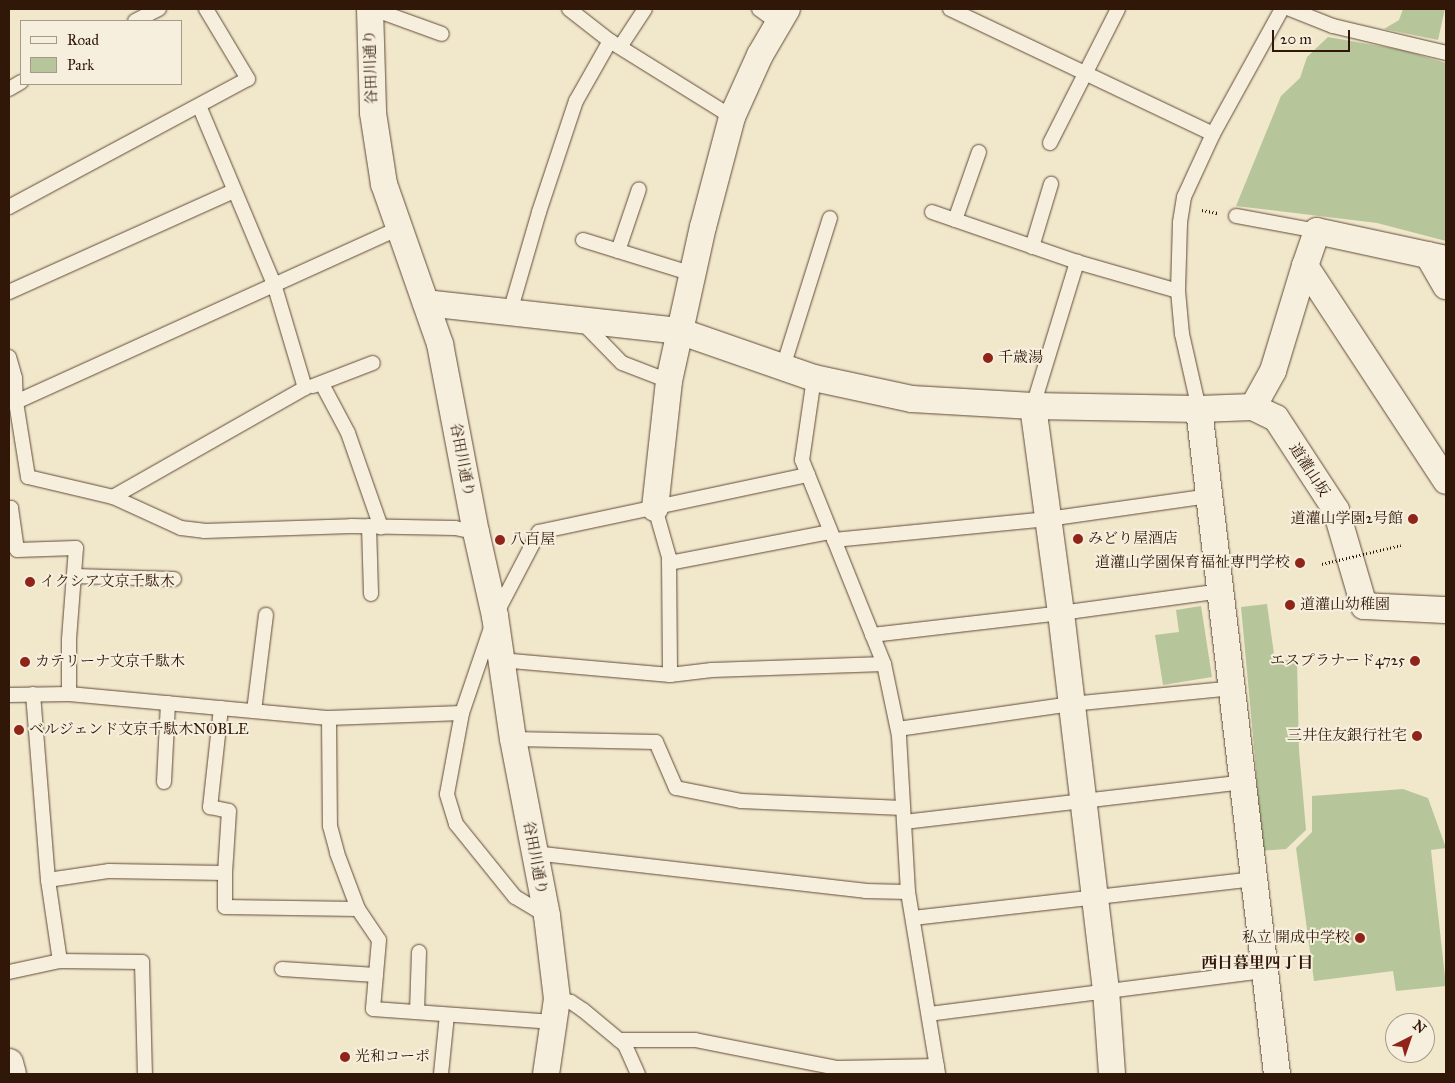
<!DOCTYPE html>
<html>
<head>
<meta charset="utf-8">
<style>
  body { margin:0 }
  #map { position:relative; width:1455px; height:1083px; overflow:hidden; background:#f1e7cb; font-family:"IM FELL Great Primer","Noto Serif JP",serif }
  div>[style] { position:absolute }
  .green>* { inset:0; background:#b7c69a }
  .path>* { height:3px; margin-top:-1.5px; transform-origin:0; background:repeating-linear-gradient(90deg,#311707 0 1px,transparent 0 3.5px) }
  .roads { filter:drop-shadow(0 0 1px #614b38) drop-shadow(0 0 1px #614b38) }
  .lane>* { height:14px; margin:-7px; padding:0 7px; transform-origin:7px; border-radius:7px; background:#f6efdd }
  .street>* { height:26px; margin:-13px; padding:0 13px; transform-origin:13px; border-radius:13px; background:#f6efdd }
  .secondary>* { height:28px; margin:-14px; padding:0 14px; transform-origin:14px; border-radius:14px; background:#f6efdd }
  .path-bridge>* { height:3px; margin-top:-1.5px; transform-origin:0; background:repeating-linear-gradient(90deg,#311707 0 1px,transparent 0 3.5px) }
  .dots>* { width:14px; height:14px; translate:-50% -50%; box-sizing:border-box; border:2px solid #f6efdd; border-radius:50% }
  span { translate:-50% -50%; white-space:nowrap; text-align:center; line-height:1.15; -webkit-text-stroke:4px #f6efdd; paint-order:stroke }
  .street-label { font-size:15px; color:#311707 }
  .poi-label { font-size:15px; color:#311707 }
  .left { translate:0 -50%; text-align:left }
  .right { translate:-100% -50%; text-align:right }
  .neighbourhood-label { font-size:16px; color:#311707; font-weight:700 }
  .frame { position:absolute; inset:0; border:10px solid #311707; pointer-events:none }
  .legend { position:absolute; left:20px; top:20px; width:162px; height:65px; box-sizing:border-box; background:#f6efdd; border:1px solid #a79987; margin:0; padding:6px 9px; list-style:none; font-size:15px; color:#311707 }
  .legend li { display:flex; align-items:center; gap:10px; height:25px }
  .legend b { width:25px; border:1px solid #a79987 }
  .north { position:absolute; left:1385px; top:1013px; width:50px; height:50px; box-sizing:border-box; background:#f6efdd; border:1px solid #a79987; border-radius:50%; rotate:41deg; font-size:14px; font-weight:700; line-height:20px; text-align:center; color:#311707 }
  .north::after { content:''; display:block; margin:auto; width:18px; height:22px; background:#8f2418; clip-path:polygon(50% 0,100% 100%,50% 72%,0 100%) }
  .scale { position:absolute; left:1272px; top:30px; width:78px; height:22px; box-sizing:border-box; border:2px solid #311707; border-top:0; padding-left:6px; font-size:15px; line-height:18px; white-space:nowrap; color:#311707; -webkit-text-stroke:4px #f6efdd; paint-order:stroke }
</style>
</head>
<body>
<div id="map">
  <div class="green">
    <i style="clip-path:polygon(1403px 9px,1445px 9px,1438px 40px,1384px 29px,1399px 20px)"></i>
    <i style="clip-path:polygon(1328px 37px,1402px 50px,1446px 63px,1446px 241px,1377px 223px,1236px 206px,1281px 96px,1300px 78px,1307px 57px)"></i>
    <i style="clip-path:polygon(1267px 604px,1275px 661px,1297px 659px,1299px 750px,1306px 830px,1286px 849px,1261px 851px,1255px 758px,1241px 607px)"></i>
    <i style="clip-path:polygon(1201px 606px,1212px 677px,1163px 685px,1155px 635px,1179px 632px,1176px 610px)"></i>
    <i style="clip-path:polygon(1403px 789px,1428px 798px,1446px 848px,1431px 850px,1446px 986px,1396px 991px,1393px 971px,1314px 981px,1296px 848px,1312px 832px,1312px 796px)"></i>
  </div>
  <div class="path">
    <i style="left:1202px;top:210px;width:16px;rotate:11deg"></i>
  </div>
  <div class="roads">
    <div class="lane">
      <i style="left:373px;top:9px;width:73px;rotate:19.9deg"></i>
      <i style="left:569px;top:9px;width:52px;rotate:38deg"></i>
      <i style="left:610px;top:41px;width:144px;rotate:31.9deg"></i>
      <i style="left:759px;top:9px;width:24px;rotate:36deg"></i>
      <i style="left:950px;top:9px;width:291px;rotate:25.4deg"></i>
      <i style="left:1213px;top:134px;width:69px;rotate:114.7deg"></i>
      <i style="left:1184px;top:197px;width:26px;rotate:99deg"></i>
      <i style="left:1180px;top:223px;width:68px;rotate:91.7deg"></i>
      <i style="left:1178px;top:291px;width:43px;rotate:84.7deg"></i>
      <i style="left:1182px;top:334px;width:77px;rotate:77.2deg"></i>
      <i style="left:1290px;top:9px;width:46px;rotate:21.6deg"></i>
      <i style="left:1333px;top:26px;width:116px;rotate:13.4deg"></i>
      <i style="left:135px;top:21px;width:27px;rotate:-27deg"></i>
      <i style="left:620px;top:47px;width:45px;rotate:-56.7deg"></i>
      <i style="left:9px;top:89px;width:14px;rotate:-30deg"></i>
      <i style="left:1213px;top:134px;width:143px;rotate:-61.1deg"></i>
      <i style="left:1050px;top:143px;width:150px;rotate:-63.1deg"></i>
      <i style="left:9px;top:207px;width:271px;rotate:-28.2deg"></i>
      <i style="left:248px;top:79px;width:82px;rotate:-121deg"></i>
      <i style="left:932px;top:212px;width:153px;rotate:19deg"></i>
      <i style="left:1077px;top:262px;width:105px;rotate:16deg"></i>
      <i style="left:1236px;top:216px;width:82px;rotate:10.5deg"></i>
      <i style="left:955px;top:220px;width:72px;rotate:-70.6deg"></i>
      <i style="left:583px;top:240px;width:115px;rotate:17.2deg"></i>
      <i style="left:1032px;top:247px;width:66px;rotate:-73.2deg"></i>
      <i style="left:618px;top:251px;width:65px;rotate:-71.3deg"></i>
      <i style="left:9px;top:292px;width:247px;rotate:-24.2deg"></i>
      <i style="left:510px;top:312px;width:104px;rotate:-73.8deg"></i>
      <i style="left:539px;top:212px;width:117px;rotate:-71.6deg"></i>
      <i style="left:576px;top:101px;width:69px;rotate:-60.5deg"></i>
      <i style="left:582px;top:322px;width:57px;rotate:45.7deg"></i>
      <i style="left:622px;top:363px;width:50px;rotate:21deg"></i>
      <i style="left:9px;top:357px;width:22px;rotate:74deg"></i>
      <i style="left:15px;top:378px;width:24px;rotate:88deg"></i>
      <i style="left:16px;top:402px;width:76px;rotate:80.9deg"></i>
      <i style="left:28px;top:477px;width:87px;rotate:13.2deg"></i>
      <i style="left:113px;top:497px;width:75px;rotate:24.5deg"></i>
      <i style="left:181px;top:528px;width:23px;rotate:7deg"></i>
      <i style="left:204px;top:531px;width:147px;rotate:-1.9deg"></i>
      <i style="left:351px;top:526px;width:104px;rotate:1.1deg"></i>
      <i style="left:455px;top:528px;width:21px;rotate:11deg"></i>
      <i style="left:783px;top:367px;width:156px;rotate:-72.5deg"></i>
      <i style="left:814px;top:378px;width:83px;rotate:98.3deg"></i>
      <i style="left:802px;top:460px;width:220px;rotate:68.1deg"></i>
      <i style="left:884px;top:664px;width:74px;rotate:78.2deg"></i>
      <i style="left:899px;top:736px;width:156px;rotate:86.7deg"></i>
      <i style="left:908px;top:892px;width:184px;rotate:80.6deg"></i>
      <i style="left:322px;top:384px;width:55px;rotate:62deg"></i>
      <i style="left:348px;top:433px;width:100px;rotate:70.7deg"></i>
      <i style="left:313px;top:386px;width:64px;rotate:-21deg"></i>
      <i style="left:16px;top:402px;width:421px;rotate:-24.4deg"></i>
      <i style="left:1033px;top:406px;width:151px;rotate:-73deg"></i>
      <i style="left:113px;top:497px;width:221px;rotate:-29.6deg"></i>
      <i style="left:305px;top:388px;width:109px;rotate:-106.6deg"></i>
      <i style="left:274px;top:284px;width:193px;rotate:-112.8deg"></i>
      <i style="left:9px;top:508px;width:2px"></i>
      <i style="left:11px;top:508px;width:42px;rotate:81.9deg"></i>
      <i style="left:17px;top:550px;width:59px;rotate:-1.9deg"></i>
      <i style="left:76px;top:548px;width:92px;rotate:94.4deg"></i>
      <i style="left:69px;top:640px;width:54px;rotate:90deg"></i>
      <i style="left:655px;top:508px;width:51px;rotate:74.1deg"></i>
      <i style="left:669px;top:557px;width:118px;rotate:89.5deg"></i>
      <i style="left:369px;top:526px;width:68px;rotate:88.3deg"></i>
      <i style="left:834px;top:540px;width:215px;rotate:-5.6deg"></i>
      <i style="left:1048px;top:519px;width:164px;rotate:-8.1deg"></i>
      <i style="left:669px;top:563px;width:164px;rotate:-10.9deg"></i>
      <i style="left:74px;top:576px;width:100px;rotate:1.7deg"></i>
      <i style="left:872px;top:635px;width:190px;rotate:-6.6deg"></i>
      <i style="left:1061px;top:613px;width:162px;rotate:-7.8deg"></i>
      <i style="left:500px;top:660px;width:171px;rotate:5deg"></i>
      <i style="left:670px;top:675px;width:42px;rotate:-6.8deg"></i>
      <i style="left:712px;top:670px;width:172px;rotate:-2deg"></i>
      <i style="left:33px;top:694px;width:187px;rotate:85.4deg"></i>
      <i style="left:48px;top:880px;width:82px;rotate:81.6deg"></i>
      <i style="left:9px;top:695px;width:60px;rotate:-1deg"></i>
      <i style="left:69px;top:694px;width:261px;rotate:5.3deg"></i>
      <i style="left:329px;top:718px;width:133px;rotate:-2.2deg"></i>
      <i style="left:221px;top:708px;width:100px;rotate:96.3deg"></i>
      <i style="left:210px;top:807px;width:19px;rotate:12deg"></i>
      <i style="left:229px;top:811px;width:62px;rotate:93.7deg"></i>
      <i style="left:225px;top:873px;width:34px;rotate:90deg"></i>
      <i style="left:225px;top:907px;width:133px;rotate:0.9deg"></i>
      <i style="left:254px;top:711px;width:97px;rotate:-82.9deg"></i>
      <i style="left:329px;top:718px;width:108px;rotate:89.5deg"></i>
      <i style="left:330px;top:826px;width:28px;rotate:75deg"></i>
      <i style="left:337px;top:853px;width:60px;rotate:69.4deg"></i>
      <i style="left:358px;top:909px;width:37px;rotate:56deg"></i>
      <i style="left:379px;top:940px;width:69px;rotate:95deg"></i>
      <i style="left:373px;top:1009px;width:181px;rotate:4.1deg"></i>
      <i style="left:898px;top:729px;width:175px;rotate:-8.2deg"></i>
      <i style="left:1071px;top:704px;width:163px;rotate:-5.6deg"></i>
      <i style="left:513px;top:739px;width:143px;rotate:1.2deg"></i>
      <i style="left:656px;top:742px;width:50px;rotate:66.5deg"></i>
      <i style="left:676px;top:788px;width:66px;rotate:11.3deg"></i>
      <i style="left:741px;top:801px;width:162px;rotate:2.5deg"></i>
      <i style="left:164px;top:782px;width:79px;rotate:-87.1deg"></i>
      <i style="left:904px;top:822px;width:342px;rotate:-6.7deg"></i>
      <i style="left:534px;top:853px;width:333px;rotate:6.5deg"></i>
      <i style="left:865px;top:891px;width:43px;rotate:1.3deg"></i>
      <i style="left:48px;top:880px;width:62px;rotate:-8.4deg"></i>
      <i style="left:109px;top:871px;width:116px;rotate:1deg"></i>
      <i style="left:547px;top:916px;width:37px;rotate:-149deg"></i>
      <i style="left:515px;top:897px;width:94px;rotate:-128.9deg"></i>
      <i style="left:456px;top:824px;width:31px;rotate:-107deg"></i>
      <i style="left:447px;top:794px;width:82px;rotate:-79.5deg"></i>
      <i style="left:462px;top:713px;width:102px;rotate:-71.2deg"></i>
      <i style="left:495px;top:616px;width:95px;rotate:-62.4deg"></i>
      <i style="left:539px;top:532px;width:275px;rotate:-12deg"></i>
      <i style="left:913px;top:918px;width:344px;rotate:-6.5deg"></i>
      <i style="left:282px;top:969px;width:94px;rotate:3.7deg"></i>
      <i style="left:9px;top:972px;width:52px;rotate:-12.2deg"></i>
      <i style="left:60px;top:961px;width:82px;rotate:0.7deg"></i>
      <i style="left:142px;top:962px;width:112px;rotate:88.5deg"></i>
      <i style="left:557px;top:999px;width:14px;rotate:12deg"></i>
      <i style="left:571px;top:1002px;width:14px;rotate:34deg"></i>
      <i style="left:583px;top:1010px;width:55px;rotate:39.8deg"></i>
      <i style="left:625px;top:1045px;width:32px;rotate:66deg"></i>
      <i style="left:417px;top:1012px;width:60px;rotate:-88.1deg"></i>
      <i style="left:929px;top:1014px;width:338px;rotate:-7.3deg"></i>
      <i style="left:619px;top:1040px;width:76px"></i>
      <i style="left:695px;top:1040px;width:144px;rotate:11.2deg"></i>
      <i style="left:836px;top:1068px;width:101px;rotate:-1.1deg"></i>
      <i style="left:441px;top:1074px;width:59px;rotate:-84.2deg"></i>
    </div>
    <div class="street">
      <i style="left:370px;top:9px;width:104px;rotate:88.3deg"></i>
      <i style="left:373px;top:113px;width:72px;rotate:81.2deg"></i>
      <i style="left:384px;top:184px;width:170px;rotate:70.7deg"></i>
      <i style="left:440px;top:344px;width:191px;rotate:79.2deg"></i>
      <i style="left:476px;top:532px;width:86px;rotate:77.3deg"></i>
      <i style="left:495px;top:616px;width:124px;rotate:81.7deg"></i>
      <i style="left:513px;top:739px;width:180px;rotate:79.1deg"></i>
      <i style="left:547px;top:916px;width:84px;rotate:83.1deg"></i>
      <i style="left:557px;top:999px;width:76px;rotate:98.3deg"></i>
      <i style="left:1428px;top:255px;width:36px;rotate:60deg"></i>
      <i style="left:1446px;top:259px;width:132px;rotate:-167.8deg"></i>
      <i style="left:1317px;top:231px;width:37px;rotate:109deg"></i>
      <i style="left:1305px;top:266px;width:257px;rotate:56.7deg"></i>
      <i style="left:426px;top:303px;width:255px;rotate:6.3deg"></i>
      <i style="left:679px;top:331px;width:143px;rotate:19.2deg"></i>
      <i style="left:814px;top:378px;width:100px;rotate:12.1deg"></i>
      <i style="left:912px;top:399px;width:121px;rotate:3.3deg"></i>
      <i style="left:1033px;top:406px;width:166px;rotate:1deg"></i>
      <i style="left:1199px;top:409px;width:54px;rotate:-2.1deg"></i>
      <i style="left:1253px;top:407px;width:25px;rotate:26deg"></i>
      <i style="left:1276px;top:418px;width:110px;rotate:56.9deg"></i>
      <i style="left:1336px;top:510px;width:100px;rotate:73.7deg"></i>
      <i style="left:1364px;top:606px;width:82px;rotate:2.8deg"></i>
      <i style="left:1033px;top:406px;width:209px;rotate:82.3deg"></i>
      <i style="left:1061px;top:613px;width:380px;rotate:83.2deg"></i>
      <i style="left:1106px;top:990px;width:84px;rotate:85.9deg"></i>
      <i style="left:1253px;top:407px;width:41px;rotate:-60.9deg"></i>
      <i style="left:1273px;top:371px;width:110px;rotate:-73.1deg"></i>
      <i style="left:1199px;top:409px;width:670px;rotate:83.31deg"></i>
      <i style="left:655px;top:508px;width:128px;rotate:-83.7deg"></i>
      <i style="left:669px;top:381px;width:158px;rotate:-77.6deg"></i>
      <i style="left:703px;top:227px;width:114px;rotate:-75.2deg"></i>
      <i style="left:732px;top:117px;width:68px;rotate:-65.7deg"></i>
      <i style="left:760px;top:55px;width:53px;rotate:-59.6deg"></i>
    </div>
    <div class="secondary">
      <i style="left:9px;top:1063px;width:11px;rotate:75deg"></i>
    </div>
  </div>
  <div class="path-bridge">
    <i style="left:1322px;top:564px;width:81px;rotate:-13.5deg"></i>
  </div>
  <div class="dots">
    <i style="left:988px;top:358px;background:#8f2418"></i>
    <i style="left:1413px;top:519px;background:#8f2418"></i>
    <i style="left:1078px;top:539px;background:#8f2418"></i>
    <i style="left:500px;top:540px;background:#8f2418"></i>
    <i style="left:1300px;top:563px;background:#8f2418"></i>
    <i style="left:30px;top:582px;background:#8f2418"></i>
    <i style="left:1290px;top:605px;background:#8f2418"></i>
    <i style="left:1415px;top:661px;background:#8f2418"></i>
    <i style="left:25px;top:662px;background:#8f2418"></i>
    <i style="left:19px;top:730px;background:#8f2418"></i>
    <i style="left:1417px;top:736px;background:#8f2418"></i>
    <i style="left:1360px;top:938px;background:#8f2418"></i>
    <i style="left:345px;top:1057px;background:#8f2418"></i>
  </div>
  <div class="street-label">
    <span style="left:371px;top:67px;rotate:-92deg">谷田川通り</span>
    <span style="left:462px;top:460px;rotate:79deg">谷田川通り</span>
    <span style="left:1309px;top:470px;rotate:57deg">道灌山坂</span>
    <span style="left:535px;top:858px;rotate:79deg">谷田川通り</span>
  </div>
  <div class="poi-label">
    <span class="left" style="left:998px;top:358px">千歳湯</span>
    <span class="right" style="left:1403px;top:519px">道灌山学園2号館</span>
    <span class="left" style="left:1088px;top:539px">みどり屋酒店</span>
    <span class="left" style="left:510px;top:540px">八百屋</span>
    <span class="right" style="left:1290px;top:563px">道灌山学園保育福祉専門学校</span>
    <span class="left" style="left:40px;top:582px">イクシア文京千駄木</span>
    <span class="left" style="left:1300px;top:605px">道灌山幼稚園</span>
    <span class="right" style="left:1405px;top:661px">エスプラナード4725</span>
    <span class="left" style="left:35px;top:662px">カテリーナ文京千駄木</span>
    <span class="left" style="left:29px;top:730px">ベルジェンド文京千駄木NOBLE</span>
    <span class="right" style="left:1407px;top:736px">三井住友銀行社宅</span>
    <span class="right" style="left:1350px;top:938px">私立 開成中学校</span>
    <span class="left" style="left:355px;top:1057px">光和コーポ</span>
  </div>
  <div class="neighbourhood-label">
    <span style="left:1257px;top:963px">西日暮里四丁目</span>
  </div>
  <div class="frame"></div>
  <ul class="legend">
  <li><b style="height:6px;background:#f6efdd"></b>Road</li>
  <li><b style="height:14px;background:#b7c69a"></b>Park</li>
  </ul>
  <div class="north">N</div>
  <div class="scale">20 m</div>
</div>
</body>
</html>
